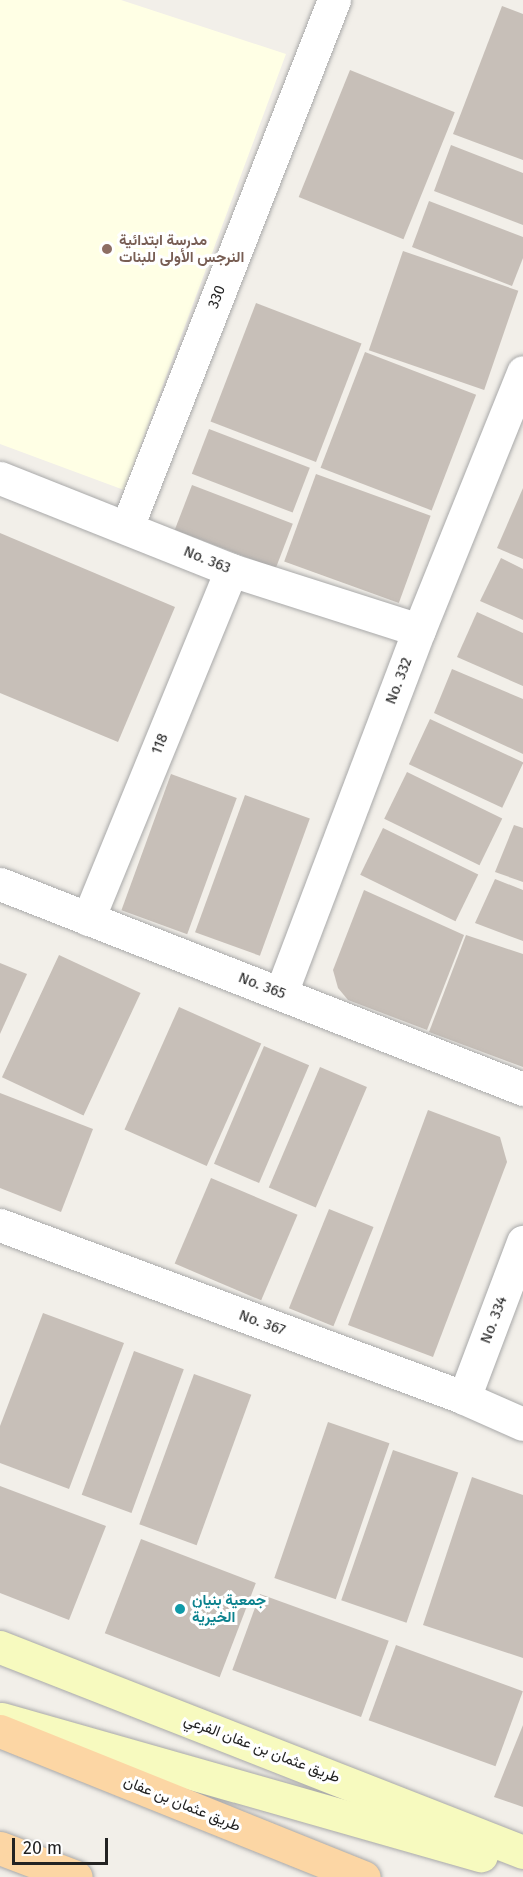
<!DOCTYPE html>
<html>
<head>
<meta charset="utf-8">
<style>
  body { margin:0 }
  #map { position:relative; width:523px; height:1877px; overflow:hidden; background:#f2efe9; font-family:"Fira Sans",Vazirmatn,sans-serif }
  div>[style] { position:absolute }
  .education>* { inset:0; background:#ffffe5 }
  .building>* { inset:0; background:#c7bfb8; transform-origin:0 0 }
  .roads { filter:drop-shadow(0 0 2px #a9a9a9) drop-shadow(0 0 2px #a9a9a9) }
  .minor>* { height:33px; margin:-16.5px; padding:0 16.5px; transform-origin:16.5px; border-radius:16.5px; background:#fff }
  .secondary>* { height:33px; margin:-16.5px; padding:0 16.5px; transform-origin:16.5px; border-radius:16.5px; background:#f7fabf }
  .primary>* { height:33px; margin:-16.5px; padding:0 16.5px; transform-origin:16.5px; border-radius:16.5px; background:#fcd6a4 }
  .dots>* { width:16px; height:16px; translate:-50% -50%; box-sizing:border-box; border:3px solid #fff; border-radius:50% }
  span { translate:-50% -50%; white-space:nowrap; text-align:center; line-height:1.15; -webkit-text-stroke:6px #fff; paint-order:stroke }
  .education-label { font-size:15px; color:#785e54; font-weight:700 }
  .left { translate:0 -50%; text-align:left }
  .street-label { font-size:15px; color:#222 }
  .culture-label { font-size:15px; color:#0d838f; font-weight:700 }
  .scale { position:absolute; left:12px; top:1838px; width:96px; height:27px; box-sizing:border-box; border:3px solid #222; border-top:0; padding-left:8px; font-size:18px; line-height:21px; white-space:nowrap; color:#222; -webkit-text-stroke:4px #fff; paint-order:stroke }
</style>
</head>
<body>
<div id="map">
  <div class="education">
    <i style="clip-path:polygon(0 0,121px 0,286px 54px,124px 490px,0 444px)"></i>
  </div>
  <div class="building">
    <i style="clip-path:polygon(502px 6px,523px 14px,523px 160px,453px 134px)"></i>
    <i style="left:350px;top:70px;width:113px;height:137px;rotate:22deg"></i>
    <i style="clip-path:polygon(451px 145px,523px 173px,523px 225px,434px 191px)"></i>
    <i style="clip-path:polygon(429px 201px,523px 237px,523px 258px,512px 286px,412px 247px)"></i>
    <i style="left:403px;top:251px;width:122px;height:105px;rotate:19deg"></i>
    <i style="left:256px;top:303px;width:113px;height:127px;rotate:21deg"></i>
    <i style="left:365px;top:352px;width:119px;height:124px;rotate:21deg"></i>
    <i style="left:209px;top:429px;width:108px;height:48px;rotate:21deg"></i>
    <i style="left:316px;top:474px;width:122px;height:93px;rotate:20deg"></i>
    <i style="left:192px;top:485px;width:108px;height:48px;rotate:21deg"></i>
    <i style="clip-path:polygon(523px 488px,523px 559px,497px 548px)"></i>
    <i style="clip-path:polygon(0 533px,175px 607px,118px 742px,0 693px)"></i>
    <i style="clip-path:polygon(501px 558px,523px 569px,523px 620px,480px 601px)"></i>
    <i style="clip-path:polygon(477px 612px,523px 633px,523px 686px,457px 657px)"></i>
    <i style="clip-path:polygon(452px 669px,523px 699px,523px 754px,434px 713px)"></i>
    <i style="left:430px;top:719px;width:103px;height:50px;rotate:25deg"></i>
    <i style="left:407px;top:772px;width:106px;height:52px;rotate:26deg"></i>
    <i style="left:171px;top:774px;width:70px;height:145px;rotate:20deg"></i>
    <i style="left:245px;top:795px;width:69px;height:146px;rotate:20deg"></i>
    <i style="clip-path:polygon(514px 825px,523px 828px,523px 882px,495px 872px)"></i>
    <i style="left:383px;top:828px;width:106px;height:52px;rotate:26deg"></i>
    <i style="clip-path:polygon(495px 879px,523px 890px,523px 941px,475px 923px)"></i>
    <i style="clip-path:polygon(364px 890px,464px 935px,427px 1030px,348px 1000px,338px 988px,333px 970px)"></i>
    <i style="clip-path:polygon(466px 935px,523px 954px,523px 1067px,429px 1032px)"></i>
    <i style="left:59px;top:955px;width:90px;height:135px;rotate:25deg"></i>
    <i style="clip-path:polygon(0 963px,27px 974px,0 1034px)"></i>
    <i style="left:179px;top:1007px;width:90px;height:134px;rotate:24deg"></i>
    <i style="left:264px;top:1046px;width:49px;height:128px;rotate:23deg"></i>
    <i style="left:320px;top:1067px;width:51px;height:131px;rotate:23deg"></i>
    <i style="clip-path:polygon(0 1093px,93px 1129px,61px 1212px,0 1188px)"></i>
    <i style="clip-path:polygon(428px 1110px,500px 1137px,507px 1162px,433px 1357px,348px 1325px)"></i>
    <i style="left:211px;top:1178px;width:94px;height:93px;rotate:23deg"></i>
    <i style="left:329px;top:1209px;width:48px;height:107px;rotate:22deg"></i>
    <i style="clip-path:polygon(43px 1313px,124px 1343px,69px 1489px,0 1463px,0 1426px)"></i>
    <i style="left:134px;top:1351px;width:53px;height:153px;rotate:20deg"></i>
    <i style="left:194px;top:1374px;width:61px;height:160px;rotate:20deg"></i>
    <i style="left:328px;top:1422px;width:65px;height:165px;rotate:19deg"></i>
    <i style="left:393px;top:1450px;width:69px;height:159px;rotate:19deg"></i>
    <i style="clip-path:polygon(472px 1477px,523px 1495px,523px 1658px,423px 1625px)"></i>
    <i style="clip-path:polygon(0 1486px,106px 1526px,69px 1620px,0 1593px)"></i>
    <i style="left:141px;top:1539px;width:123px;height:101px;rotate:21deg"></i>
    <i style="left:260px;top:1594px;width:137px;height:81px;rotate:20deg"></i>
    <i style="left:396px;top:1645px;width:135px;height:80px;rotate:20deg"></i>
    <i style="clip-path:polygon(523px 1725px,523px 1807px,494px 1797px)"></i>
  </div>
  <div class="roads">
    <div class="minor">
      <i style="left:0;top:478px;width:249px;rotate:21.7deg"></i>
      <i style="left:231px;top:570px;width:197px;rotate:17.7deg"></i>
      <i style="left:127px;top:527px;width:566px;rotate:-68.56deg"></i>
      <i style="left:0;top:884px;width:562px;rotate:21.4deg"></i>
      <i style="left:88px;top:919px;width:377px;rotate:-67.7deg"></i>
      <i style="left:281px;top:993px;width:388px;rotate:-69.2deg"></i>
      <i style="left:419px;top:630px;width:278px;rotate:-68deg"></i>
      <i style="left:0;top:1225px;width:495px;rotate:20.4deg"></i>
      <i style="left:464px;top:1398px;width:64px;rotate:23.8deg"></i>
      <i style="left:464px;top:1398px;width:167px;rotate:-69.3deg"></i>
    </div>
    <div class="secondary">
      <i style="left:0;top:1647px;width:562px;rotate:21.4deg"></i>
      <i style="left:2px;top:1719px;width:498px;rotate:15.9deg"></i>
    </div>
    <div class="primary">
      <i style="left:0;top:1731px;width:392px;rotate:21.9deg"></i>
      <i style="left:0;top:1848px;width:81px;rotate:20.9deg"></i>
    </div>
  </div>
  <div class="dots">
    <i style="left:107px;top:249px;background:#8d6e63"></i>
    <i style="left:180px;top:1609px;background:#0f9aa8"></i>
  </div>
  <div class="education-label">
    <span class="left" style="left:119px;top:249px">مدرسة ابتدائية<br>النرجس الأولى للبنات</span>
  </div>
  <div class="street-label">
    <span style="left:217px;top:297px;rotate:-69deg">330</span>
    <span style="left:207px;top:560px;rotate:22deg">No. 363</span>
    <span style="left:399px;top:681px;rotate:-69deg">No. 332</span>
    <span style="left:160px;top:744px;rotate:-68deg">118</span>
    <span style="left:262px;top:986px;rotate:21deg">No. 365</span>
    <span style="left:494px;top:1320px;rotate:-69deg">No. 334</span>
    <span style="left:262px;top:1323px;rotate:20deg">No. 367</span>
    <span style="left:262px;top:1749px;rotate:21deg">طريق عثمان بن عفان الفرعي</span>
    <span style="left:182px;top:1804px;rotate:22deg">طريق عثمان بن عفان</span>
  </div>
  <div class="culture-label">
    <span class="left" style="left:192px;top:1609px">جمعية بنيان<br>الخيرية</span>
  </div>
  <div class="scale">20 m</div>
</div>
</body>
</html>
